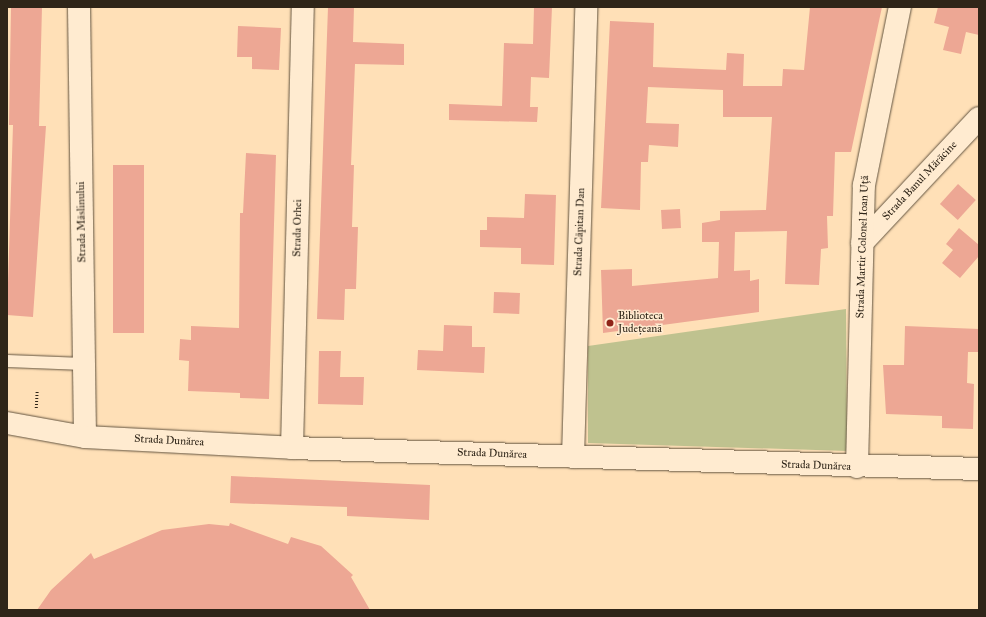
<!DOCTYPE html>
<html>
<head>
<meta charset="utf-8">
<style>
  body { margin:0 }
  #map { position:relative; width:986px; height:617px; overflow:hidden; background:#ffe0b7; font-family:"IM FELL Great Primer",serif }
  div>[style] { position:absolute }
  .green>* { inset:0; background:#bfc28f }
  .building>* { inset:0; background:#eda794; transform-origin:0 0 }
  .path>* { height:2.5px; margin-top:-1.25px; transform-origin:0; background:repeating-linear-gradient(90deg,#2f2518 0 1px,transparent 0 3px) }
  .roads { filter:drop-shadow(0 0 1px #635440) drop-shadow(0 0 1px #635440) }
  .lane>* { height:12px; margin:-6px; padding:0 6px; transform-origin:6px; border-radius:6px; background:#ffebd0 }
  .street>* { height:22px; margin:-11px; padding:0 11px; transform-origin:11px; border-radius:11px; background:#ffebd0 }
  .secondary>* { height:22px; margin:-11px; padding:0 11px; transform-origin:11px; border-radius:11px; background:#ffebd0 }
  .dots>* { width:11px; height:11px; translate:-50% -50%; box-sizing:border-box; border:2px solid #ffebd0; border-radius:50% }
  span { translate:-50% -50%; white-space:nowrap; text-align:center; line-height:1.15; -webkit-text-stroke:3px #ffebd0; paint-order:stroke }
  .street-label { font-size:11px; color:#2f2518 }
  .poi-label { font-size:11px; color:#2f2518 }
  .left { translate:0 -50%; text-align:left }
  .frame { position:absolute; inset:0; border:8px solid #2f2518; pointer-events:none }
</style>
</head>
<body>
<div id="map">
  <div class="green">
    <i style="clip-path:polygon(846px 309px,847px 451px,588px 443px,588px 346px)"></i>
  </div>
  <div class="building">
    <i style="clip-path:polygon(11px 7px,42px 7px,39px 126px,46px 126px,33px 317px,7px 315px,13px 125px,9px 125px)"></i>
    <i style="clip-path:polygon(328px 7px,354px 7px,353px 42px,404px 44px,404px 65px,355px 64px,351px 165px,354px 165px,352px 227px,358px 227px,356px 289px,345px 289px,344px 320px,317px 319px)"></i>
    <i style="clip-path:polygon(534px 7px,552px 7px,549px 78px,531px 77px,530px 107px,538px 107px,537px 122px,449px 120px,449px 104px,502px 106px,504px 43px,533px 44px)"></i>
    <i style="clip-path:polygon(810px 7px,882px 7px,851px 152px,835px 152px,833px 216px,827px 216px,828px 248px,821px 249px,819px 285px,785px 284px,787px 231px,735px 232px,734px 271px,750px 270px,750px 281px,759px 279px,759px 312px,603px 333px,601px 270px,632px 269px,632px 286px,718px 278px,719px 242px,702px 242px,702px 223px,720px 220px,720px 211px,766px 210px,772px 117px,723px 117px,723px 90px,648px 87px,646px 123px,679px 124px,678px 147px,649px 145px,648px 162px,641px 162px,640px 210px,601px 208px,610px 21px,654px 23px,653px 67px,726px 70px,727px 53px,744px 54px,743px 86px,782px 86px,783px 69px,804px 70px)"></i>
    <i style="clip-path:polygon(938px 7px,979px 7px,979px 35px,966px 32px,961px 54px,943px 50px,949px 27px,934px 23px)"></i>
    <i style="clip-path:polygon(238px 26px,281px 28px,279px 70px,252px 69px,252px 57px,237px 57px)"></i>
    <i style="clip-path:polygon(246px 153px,276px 155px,269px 399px,240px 398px,240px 393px,188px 391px,189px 361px,179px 360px,180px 339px,191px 340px,191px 326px,239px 328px,240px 213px,243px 213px)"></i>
    <i style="left:113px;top:165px;width:31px;height:168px"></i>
    <i style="left:958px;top:184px;width:24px;height:27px;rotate:42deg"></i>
    <i style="clip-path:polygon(525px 194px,556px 195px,554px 265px,521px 264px,521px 248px,480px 247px,480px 230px,487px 230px,487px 217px,524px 218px)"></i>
    <i style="left:680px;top:209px;width:19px;height:19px;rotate:87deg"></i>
    <i style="clip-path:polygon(959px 228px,979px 245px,979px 256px,960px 278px,942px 263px,953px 250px,946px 244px)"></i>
    <i style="left:494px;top:292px;width:26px;height:21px;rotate:2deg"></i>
    <i style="clip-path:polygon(444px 325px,472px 326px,472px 347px,485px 347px,484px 373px,417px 370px,418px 350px,443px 351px)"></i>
    <i style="clip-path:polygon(905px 326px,979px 329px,979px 352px,968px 352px,967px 383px,974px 384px,973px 429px,942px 428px,942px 416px,886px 414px,883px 365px,904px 365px)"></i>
    <i style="clip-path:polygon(319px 351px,341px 351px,340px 377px,364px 377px,363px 405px,318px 404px)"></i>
    <i style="clip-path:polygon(231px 476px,430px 485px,429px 520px,347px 516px,347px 507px,230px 503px)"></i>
    <i style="clip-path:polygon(230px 523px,288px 544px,291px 537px,321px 546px,353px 575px,351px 577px,370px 610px,37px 610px,51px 590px,91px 553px,94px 559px,162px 530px,209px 524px,229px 526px)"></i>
  </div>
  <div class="path">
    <i style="left:36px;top:408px;width:17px;rotate:-87deg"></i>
  </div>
  <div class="roads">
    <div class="lane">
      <i style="left:7px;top:361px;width:77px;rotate:2.2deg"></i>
    </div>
    <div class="street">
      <i style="left:79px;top:7px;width:430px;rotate:89.2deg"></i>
      <i style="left:862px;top:243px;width:171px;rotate:-46.9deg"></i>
      <i style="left:292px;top:448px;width:441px;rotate:-88.6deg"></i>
      <i style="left:573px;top:457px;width:450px;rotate:-88.3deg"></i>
      <i style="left:857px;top:467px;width:282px;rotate:-88.6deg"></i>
      <i style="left:864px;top:185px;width:182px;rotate:-78.6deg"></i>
    </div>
    <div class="secondary">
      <i style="left:7px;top:423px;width:79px;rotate:10.2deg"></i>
      <i style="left:85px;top:437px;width:207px;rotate:3deg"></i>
      <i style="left:292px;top:448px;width:687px;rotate:1.75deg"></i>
    </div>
  </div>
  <div class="dots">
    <i style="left:610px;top:323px;background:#8f2418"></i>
  </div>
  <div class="street-label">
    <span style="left:920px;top:181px;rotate:-47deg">Strada Banul Mărăcine</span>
    <span style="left:82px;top:222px;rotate:-91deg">Strada Măslinului</span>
    <span style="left:298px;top:228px;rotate:-89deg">Strada Orhei</span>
    <span style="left:580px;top:232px;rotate:-88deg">Strada Căpitan Dan</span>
    <span style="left:863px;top:247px;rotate:-88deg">Strada Martir Colonel Ioan Uță</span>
    <span style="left:169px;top:441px;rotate:3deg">Strada Dunărea</span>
    <span style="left:492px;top:454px;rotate:2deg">Strada Dunărea</span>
    <span style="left:816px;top:466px;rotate:2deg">Strada Dunărea</span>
  </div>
  <div class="poi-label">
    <span class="left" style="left:618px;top:323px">Biblioteca<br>Județeană</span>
  </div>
  <div class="frame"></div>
</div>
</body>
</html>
